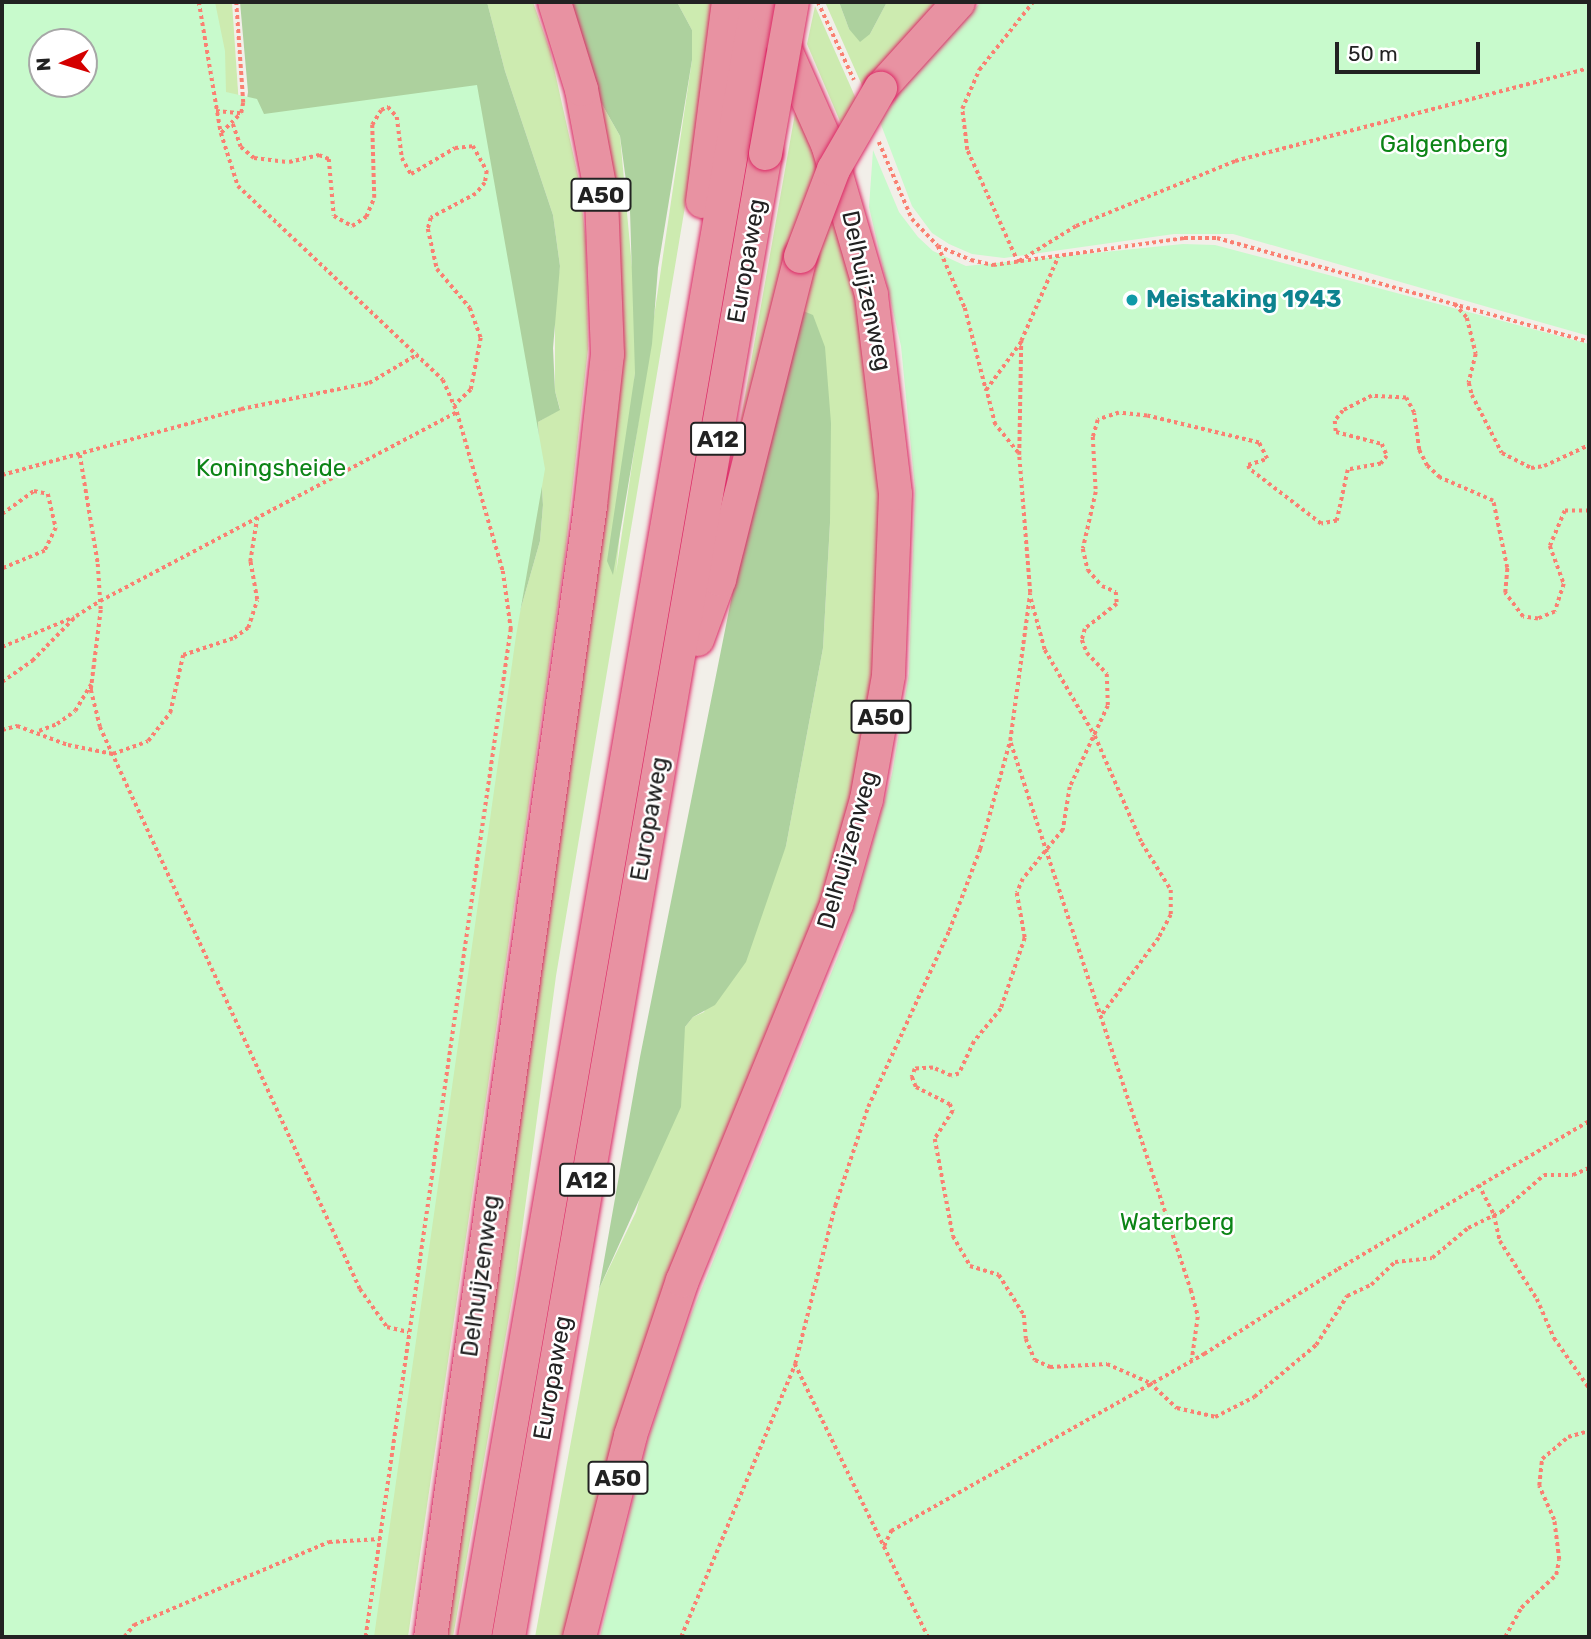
<!DOCTYPE html>
<html>
<head>
<meta charset="utf-8">
<style>
  body { margin:0 }
  #map { position:relative; width:1591px; height:1639px; overflow:hidden; background:#f2efe9; font-family:Rubik,sans-serif }
  div>[style] { position:absolute }
  .grass>* { inset:0; background:#cdebb0 }
  .forest>* { inset:0; background:#add19e }
  .park>* { inset:0; background:#c8facc }
  .path>* { height:3.5px; margin-top:-1.75px; transform-origin:0; background:repeating-linear-gradient(90deg,#fa8072 0 3.5px,transparent 0 7px) }
  .roads { filter:drop-shadow(0 0 2px #dc2a67) drop-shadow(0 0 2px #dc2a67) }
  .highway>* { height:33px; margin:-16.5px; padding:0 16.5px; transform-origin:16.5px; border-radius:16.5px; background:#e892a2 }
  .bridges { filter:drop-shadow(0 0 2px #dc2a67) drop-shadow(0 0 2px #dc2a67) }
  .highway-bridge>* { height:33px; margin:-16.5px; padding:0 16.5px; transform-origin:16.5px; border-radius:16.5px; background:#e892a2 }
  .dots>* { width:19px; height:19px; translate:-50% -50%; box-sizing:border-box; border:4px solid #fff; border-radius:50% }
  span { translate:-50% -50%; white-space:nowrap; text-align:center; line-height:1.15; -webkit-text-stroke:5px #fff; paint-order:stroke }
  .shield-label span { padding:2px 5px; background:#fff; border:2px solid; border-radius:5px; -webkit-text-stroke-width:0 }
  .shield-label { font-size:23px; color:#222; font-weight:700 }
  .park-label { font-size:24px; color:#0c8416 }
  .street-label { font-size:24px; color:#222 }
  .culture-label { font-size:24px; color:#0d838f; font-weight:700 }
  .left { translate:0 -50%; text-align:left }
  .frame { position:absolute; inset:0; border:4px solid #222; pointer-events:none }
  .north { position:absolute; left:28px; top:28px; width:70px; height:70px; box-sizing:border-box; background:#fff; border:2px solid #a7a7a7; border-radius:50%; rotate:266deg; font-size:19px; font-weight:700; line-height:28px; text-align:center; color:#222 }
  .north::after { content:''; display:block; margin:auto; width:24px; height:32px; background:#d40000; clip-path:polygon(50% 0,100% 100%,50% 72%,0 100%) }
  .scale { position:absolute; left:1335px; top:42px; width:145px; height:32px; box-sizing:border-box; border:4px solid #222; border-top:0; padding-left:9px; font-size:21px; line-height:24px; white-space:nowrap; color:#222; -webkit-text-stroke:5px #fff; paint-order:stroke }
</style>
</head>
<body>
<div id="map">
  <div class="grass">
    <i style="clip-path:polygon(201px 2px,232px 2px,239px 106px,218px 106px)"></i>
    <i style="clip-path:polygon(487px 2px,533px 2px,550px 50px,579px 180px,586px 241px,588px 349px,565px 555px,408px 1637px,369px 1637px,515px 629px,540px 541px,543px 505px,538px 422px,560px 409px,555px 391px,555px 300px,560px 266px,553px 215px,505px 71px)"></i>
    <i style="clip-path:polygon(677px 2px,715px 2px,694px 153px,556px 976px,515px 1283px,453px 1637px,443px 1637px,620px 343px,614px 189px,595px 92px,620px 136px,635px 300px,635px 373px,616px 573px,692px 60px,692px 30px)"></i>
    <i style="clip-path:polygon(825px 2px,839px 2px,849px 29px,870px 34px,887px 2px,943px 2px,865px 92px)"></i>
    <i style="clip-path:polygon(815px 6px,857px 101px,842px 126px,807px 44px)"></i>
    <i style="clip-path:polygon(797px 102px,822px 170px,722px 514px,740px 424px)"></i>
    <i style="clip-path:polygon(835px 208px,849px 256px,882px 489px,874px 683px,842px 842px,565px 1637px,535px 1637px,599px 1289px,636px 1212px,685px 1027px,693px 1017px,704px 1012px,786px 846px,823px 648px,830px 523px,801px 310px)"></i>
  </div>
  <div class="forest">
    <i style="clip-path:polygon(240px 2px,487px 2px,505px 71px,553px 215px,560px 266px,553px 348px,555px 391px,560px 410px,538px 422px,543px 505px,540px 541px,515px 629px,245px 114px,248px 92px)"></i>
    <i style="clip-path:polygon(567px 2px,677px 2px,692px 30px,692px 60px,658px 268px,652px 344px,613px 575px,607px 561px,635px 373px,630px 211px,620px 136px,595px 92px)"></i>
    <i style="clip-path:polygon(839px 2px,887px 2px,870px 34px,860px 42px,849px 29px)"></i>
    <i style="clip-path:polygon(801px 310px,813px 315px,825px 347px,831px 423px,830px 523px,823px 648px,786px 846px,746px 962px,715px 1005px,693px 1017px,685px 1027px,681px 1107px,599px 1289px,640px 1057px,737px 570px)"></i>
  </div>
  <div class="park">
    <i style="clip-path:polygon(evenodd,2px 2px,215px 2px,225px 51px,226px 92px,257px 99px,264px 114px,477px 85px,545px 469px,516px 636px,374px 1637px,2px 1637px,2px 2px,42px 42px,84px 42px,84px 84px,42px 84px,42px 42px)"></i>
    <i style="clip-path:polygon(981px 2px,1589px 2px,1589px 336px,1233px 234px,1174px 234px,1004px 258px,972px 254px,949px 244px,932px 233px,912px 206px,880px 122px,916px 69px)"></i>
    <i style="clip-path:polygon(873px 150px,899px 212px,918px 237px,933px 251px,966px 266px,1183px 244px,1215px 245px,1589px 344px,1589px 1637px,600px 1637px,646px 1446px,686px 1327px,846px 937px,892px 774px,909px 673px,915px 489px,901px 346px,869px 207px)"></i>
  </div>
  <div class="path">
    <i style="left:199px;top:2px;width:133px;rotate:80.5deg"></i>
    <i style="left:221px;top:133px;width:56px;rotate:72.2deg"></i>
    <i style="left:238px;top:186px;width:282px;rotate:43.4deg"></i>
    <i style="left:443px;top:380px;width:35px;rotate:66deg"></i>
    <i style="left:457px;top:412px;width:166px;rotate:73.9deg"></i>
    <i style="left:503px;top:571px;width:59px;rotate:82.1deg"></i>
    <i style="left:511px;top:629px;width:1018px;rotate:98.19deg"></i>
    <i style="left:818px;top:2px;width:86px;rotate:65.2deg"></i>
    <i style="left:216px;top:111px;width:25px;rotate:5deg"></i>
    <i style="left:233px;top:124px;width:24px;rotate:71deg"></i>
    <i style="left:241px;top:147px;width:17px;rotate:40deg"></i>
    <i style="left:254px;top:158px;width:35px;rotate:7deg"></i>
    <i style="left:289px;top:162px;width:31px;rotate:-13deg"></i>
    <i style="left:319px;top:155px;width:11px;rotate:22deg"></i>
    <i style="left:329px;top:159px;width:57px;rotate:85deg"></i>
    <i style="left:334px;top:216px;width:21px;rotate:29deg"></i>
    <i style="left:352px;top:226px;width:17px;rotate:-33deg"></i>
    <i style="left:366px;top:217px;width:21px;rotate:-67deg"></i>
    <i style="left:374px;top:198px;width:73px;rotate:-91.6deg"></i>
    <i style="left:372px;top:125px;width:17px;rotate:-59deg"></i>
    <i style="left:381px;top:110px;width:8px;rotate:-23deg"></i>
    <i style="left:388px;top:107px;width:13px;rotate:48deg"></i>
    <i style="left:397px;top:117px;width:41px;rotate:83deg"></i>
    <i style="left:402px;top:158px;width:18px;rotate:61deg"></i>
    <i style="left:411px;top:174px;width:51px;rotate:-30.6deg"></i>
    <i style="left:455px;top:148px;width:18px;rotate:-6deg"></i>
    <i style="left:473px;top:146px;width:29px;rotate:61deg"></i>
    <i style="left:487px;top:171px;width:12px;rotate:99deg"></i>
    <i style="left:485px;top:183px;width:14px;rotate:129deg"></i>
    <i style="left:476px;top:194px;width:51px;rotate:151.9deg"></i>
    <i style="left:431px;top:218px;width:11px;rotate:105deg"></i>
    <i style="left:428px;top:229px;width:41px;rotate:77.3deg"></i>
    <i style="left:437px;top:269px;width:51px;rotate:49.8deg"></i>
    <i style="left:470px;top:308px;width:32px;rotate:70deg"></i>
    <i style="left:481px;top:338px;width:53px;rotate:100.9deg"></i>
    <i style="left:471px;top:390px;width:23px;rotate:137deg"></i>
    <i style="left:221px;top:133px;width:28px;rotate:-45deg"></i>
    <i style="left:241px;top:113px;width:10px;rotate:-79deg"></i>
    <i style="left:243px;top:103px;width:101px;rotate:-94deg"></i>
    <i style="left:879px;top:142px;width:84px;rotate:66.8deg"></i>
    <i style="left:912px;top:219px;width:37px;rotate:46deg"></i>
    <i style="left:938px;top:246px;width:36px;rotate:23deg"></i>
    <i style="left:971px;top:260px;width:23px;rotate:13deg"></i>
    <i style="left:993px;top:265px;width:193px;rotate:-8deg"></i>
    <i style="left:1184px;top:238px;width:33px"></i>
    <i style="left:1217px;top:238px;width:386px;rotate:15.6deg"></i>
    <i style="left:938px;top:246px;width:68px;rotate:66.5deg"></i>
    <i style="left:965px;top:308px;width:85px;rotate:75.6deg"></i>
    <i style="left:1019px;top:261px;width:67px;rotate:-31.6deg"></i>
    <i style="left:1076px;top:226px;width:172px;rotate:-22.2deg"></i>
    <i style="left:1235px;top:161px;width:366px;rotate:-14.7deg"></i>
    <i style="left:1018px;top:263px;width:124px;rotate:-114.3deg"></i>
    <i style="left:967px;top:150px;width:41px;rotate:-97deg"></i>
    <i style="left:962px;top:109px;width:43px;rotate:-66.4deg"></i>
    <i style="left:979px;top:70px;width:87px;rotate:-51.5deg"></i>
    <i style="left:1455px;top:304px;width:18px;rotate:49deg"></i>
    <i style="left:1467px;top:318px;width:37px;rotate:76deg"></i>
    <i style="left:1476px;top:354px;width:30px;rotate:104deg"></i>
    <i style="left:1469px;top:383px;width:12px;rotate:76deg"></i>
    <i style="left:1472px;top:395px;width:65px;rotate:62.7deg"></i>
    <i style="left:1502px;top:453px;width:33px;rotate:27deg"></i>
    <i style="left:1531px;top:468px;width:13px;rotate:-9deg"></i>
    <i style="left:1544px;top:466px;width:50px;rotate:-25deg"></i>
    <i style="left:1018px;top:453px;width:36px;rotate:-129deg"></i>
    <i style="left:995px;top:425px;width:36px;rotate:-104deg"></i>
    <i style="left:986px;top:390px;width:59px;rotate:-53.9deg"></i>
    <i style="left:80px;top:455px;width:110px;rotate:80.6deg"></i>
    <i style="left:98px;top:564px;width:46px;rotate:86.3deg"></i>
    <i style="left:101px;top:610px;width:81px;rotate:97.1deg"></i>
    <i style="left:91px;top:690px;width:38px;rotate:76deg"></i>
    <i style="left:100px;top:727px;width:619px;rotate:65.17deg"></i>
    <i style="left:360px;top:1289px;width:47px;rotate:54.6deg"></i>
    <i style="left:387px;top:1327px;width:22px;rotate:13deg"></i>
    <i style="left:2px;top:475px;width:248px;rotate:-15.4deg"></i>
    <i style="left:241px;top:409px;width:131px;rotate:-11.5deg"></i>
    <i style="left:369px;top:383px;width:57px;rotate:-30.6deg"></i>
    <i style="left:1589px;top:511px;width:24px;rotate:180deg"></i>
    <i style="left:1565px;top:511px;width:38px;rotate:113deg"></i>
    <i style="left:1550px;top:546px;width:40px;rotate:69.8deg"></i>
    <i style="left:1564px;top:584px;width:29px;rotate:108deg"></i>
    <i style="left:1555px;top:612px;width:18px;rotate:158deg"></i>
    <i style="left:1538px;top:619px;width:15px;rotate:-172deg"></i>
    <i style="left:1523px;top:617px;width:30px;rotate:-127deg"></i>
    <i style="left:1505px;top:593px;width:25px;rotate:-85deg"></i>
    <i style="left:1507px;top:568px;width:68px;rotate:-101.8deg"></i>
    <i style="left:1493px;top:501px;width:58px;rotate:-156.5deg"></i>
    <i style="left:1440px;top:478px;width:18px;rotate:-137deg"></i>
    <i style="left:1427px;top:466px;width:18px;rotate:-117deg"></i>
    <i style="left:1419px;top:450px;width:37px;rotate:-98deg"></i>
    <i style="left:1414px;top:413px;width:17px;rotate:-118deg"></i>
    <i style="left:1406px;top:398px;width:34px;rotate:-177deg"></i>
    <i style="left:1372px;top:396px;width:33px;rotate:153deg"></i>
    <i style="left:1343px;top:411px;width:13px;rotate:129deg"></i>
    <i style="left:1335px;top:421px;width:11px;rotate:85deg"></i>
    <i style="left:1336px;top:432px;width:48px;rotate:14.6deg"></i>
    <i style="left:1382px;top:444px;width:13px;rotate:67deg"></i>
    <i style="left:1387px;top:456px;width:10px;rotate:127deg"></i>
    <i style="left:1381px;top:464px;width:34px;rotate:170deg"></i>
    <i style="left:1348px;top:470px;width:52px;rotate:102.2deg"></i>
    <i style="left:1337px;top:521px;width:16px;rotate:169deg"></i>
    <i style="left:1321px;top:524px;width:91px;rotate:-142.6deg"></i>
    <i style="left:1249px;top:469px;width:4px;rotate:-104deg"></i>
    <i style="left:1248px;top:465px;width:20px;rotate:-18deg"></i>
    <i style="left:1267px;top:459px;width:18px;rotate:-117deg"></i>
    <i style="left:1259px;top:443px;width:115px;rotate:-166.4deg"></i>
    <i style="left:1147px;top:416px;width:28px;rotate:-174deg"></i>
    <i style="left:1119px;top:413px;width:22px;rotate:162deg"></i>
    <i style="left:1098px;top:420px;width:18px;rotate:106deg"></i>
    <i style="left:1093px;top:437px;width:55px;rotate:86.9deg"></i>
    <i style="left:1096px;top:492px;width:58px;rotate:102.8deg"></i>
    <i style="left:1083px;top:549px;width:22px;rotate:77deg"></i>
    <i style="left:1088px;top:570px;width:21px;rotate:49deg"></i>
    <i style="left:1102px;top:586px;width:15px;rotate:23deg"></i>
    <i style="left:1116px;top:592px;width:12px;rotate:85deg"></i>
    <i style="left:1117px;top:604px;width:41px;rotate:142deg"></i>
    <i style="left:1085px;top:629px;width:11px;rotate:105deg"></i>
    <i style="left:1082px;top:640px;width:14px;rotate:69deg"></i>
    <i style="left:1087px;top:653px;width:29px;rotate:46deg"></i>
    <i style="left:1107px;top:674px;width:32px;rotate:88deg"></i>
    <i style="left:1108px;top:706px;width:89px;rotate:115.1deg"></i>
    <i style="left:1070px;top:787px;width:44px;rotate:99.2deg"></i>
    <i style="left:1063px;top:830px;width:63px;rotate:129.2deg"></i>
    <i style="left:1023px;top:879px;width:15px;rotate:113deg"></i>
    <i style="left:1017px;top:893px;width:46px;rotate:79.9deg"></i>
    <i style="left:1025px;top:938px;width:75px;rotate:108.7deg"></i>
    <i style="left:1001px;top:1009px;width:43px;rotate:129.3deg"></i>
    <i style="left:974px;top:1042px;width:35px;rotate:115deg"></i>
    <i style="left:959px;top:1074px;width:8px;rotate:166deg"></i>
    <i style="left:951px;top:1076px;width:20px;rotate:-156deg"></i>
    <i style="left:933px;top:1068px;width:18px;rotate:177deg"></i>
    <i style="left:915px;top:1069px;width:9px;rotate:111deg"></i>
    <i style="left:912px;top:1077px;width:11px;rotate:68deg"></i>
    <i style="left:916px;top:1087px;width:38px;rotate:27deg"></i>
    <i style="left:950px;top:1104px;width:8px;rotate:67deg"></i>
    <i style="left:953px;top:1111px;width:33px;rotate:123deg"></i>
    <i style="left:935px;top:1139px;width:99px;rotate:79.5deg"></i>
    <i style="left:953px;top:1236px;width:34px;rotate:60deg"></i>
    <i style="left:970px;top:1266px;width:30px;rotate:17deg"></i>
    <i style="left:999px;top:1275px;width:47px;rotate:58deg"></i>
    <i style="left:1024px;top:1315px;width:24px;rotate:85deg"></i>
    <i style="left:1026px;top:1339px;width:23px;rotate:67deg"></i>
    <i style="left:1035px;top:1360px;width:17px;rotate:25deg"></i>
    <i style="left:1050px;top:1367px;width:57px;rotate:-3deg"></i>
    <i style="left:1107px;top:1364px;width:47px;rotate:23.8deg"></i>
    <i style="left:1150px;top:1383px;width:37px;rotate:43deg"></i>
    <i style="left:1177px;top:1408px;width:39px;rotate:13deg"></i>
    <i style="left:1215px;top:1417px;width:44px;rotate:-27.1deg"></i>
    <i style="left:1254px;top:1397px;width:81px;rotate:-40deg"></i>
    <i style="left:1316px;top:1345px;width:58px;rotate:-57.7deg"></i>
    <i style="left:1347px;top:1296px;width:26px;rotate:-25deg"></i>
    <i style="left:1371px;top:1285px;width:33px;rotate:-44deg"></i>
    <i style="left:1395px;top:1262px;width:37px;rotate:-6deg"></i>
    <i style="left:1432px;top:1258px;width:47px;rotate:-39.8deg"></i>
    <i style="left:1468px;top:1228px;width:37px;rotate:-26deg"></i>
    <i style="left:1501px;top:1212px;width:57px;rotate:-40.7deg"></i>
    <i style="left:1544px;top:1175px;width:29px"></i>
    <i style="left:1573px;top:1175px;width:17px;rotate:-24deg"></i>
    <i style="left:2px;top:514px;width:39px;rotate:-36deg"></i>
    <i style="left:34px;top:491px;width:14px;rotate:12deg"></i>
    <i style="left:48px;top:494px;width:35px;rotate:77deg"></i>
    <i style="left:56px;top:528px;width:25px;rotate:116deg"></i>
    <i style="left:45px;top:551px;width:47px;rotate:157.3deg"></i>
    <i style="left:1031px;top:599px;width:53px;rotate:74.6deg"></i>
    <i style="left:1045px;top:650px;width:99px;rotate:59.8deg"></i>
    <i style="left:1095px;top:736px;width:117px;rotate:66.3deg"></i>
    <i style="left:1142px;top:843px;width:55px;rotate:58.3deg"></i>
    <i style="left:1171px;top:890px;width:25px;rotate:90deg"></i>
    <i style="left:1171px;top:915px;width:26px;rotate:118deg"></i>
    <i style="left:1159px;top:938px;width:96px;rotate:126.5deg"></i>
    <i style="left:2px;top:647px;width:78px;rotate:-22.6deg"></i>
    <i style="left:2px;top:682px;width:37px;rotate:-35deg"></i>
    <i style="left:32px;top:661px;width:63px;rotate:-45.6deg"></i>
    <i style="left:76px;top:616px;width:28px;rotate:-32deg"></i>
    <i style="left:100px;top:601px;width:404px;rotate:-27.9deg"></i>
    <i style="left:2px;top:730px;width:16px;rotate:-15deg"></i>
    <i style="left:17px;top:726px;width:54px;rotate:20.4deg"></i>
    <i style="left:68px;top:745px;width:46px;rotate:11.3deg"></i>
    <i style="left:113px;top:754px;width:37px;rotate:-20deg"></i>
    <i style="left:148px;top:741px;width:36px;rotate:-52deg"></i>
    <i style="left:170px;top:713px;width:59px;rotate:-77.4deg"></i>
    <i style="left:183px;top:655px;width:54px;rotate:-18.4deg"></i>
    <i style="left:234px;top:638px;width:17px;rotate:-36deg"></i>
    <i style="left:248px;top:628px;width:29px;rotate:-72deg"></i>
    <i style="left:257px;top:600px;width:39px;rotate:-100deg"></i>
    <i style="left:250px;top:562px;width:45px;rotate:-81deg"></i>
    <i style="left:39px;top:731px;width:19px;rotate:-21deg"></i>
    <i style="left:57px;top:724px;width:22px;rotate:-36deg"></i>
    <i style="left:75px;top:711px;width:31px;rotate:-59deg"></i>
    <i style="left:1011px;top:743px;width:576px;rotate:71.79deg"></i>
    <i style="left:1191px;top:1290px;width:28px;rotate:75deg"></i>
    <i style="left:1198px;top:1317px;width:43px;rotate:97.9deg"></i>
    <i style="left:1479px;top:1185px;width:34px;rotate:63deg"></i>
    <i style="left:1494px;top:1215px;width:27px;rotate:77deg"></i>
    <i style="left:1500px;top:1241px;width:69px;rotate:57.5deg"></i>
    <i style="left:1537px;top:1299px;width:43px;rotate:66.4deg"></i>
    <i style="left:1554px;top:1338px;width:61px;rotate:55deg"></i>
    <i style="left:795px;top:1364px;width:304px;rotate:64deg"></i>
    <i style="left:884px;top:1546px;width:17px;rotate:-65deg"></i>
    <i style="left:891px;top:1531px;width:360px;rotate:-29.5deg"></i>
    <i style="left:1204px;top:1354px;width:159px;rotate:-32.4deg"></i>
    <i style="left:1338px;top:1269px;width:291px;rotate:-30.5deg"></i>
    <i style="left:124px;top:1637px;width:16px;rotate:-50deg"></i>
    <i style="left:134px;top:1625px;width:212px;rotate:-23.1deg"></i>
    <i style="left:329px;top:1542px;width:51px;rotate:-3.4deg"></i>
    <i style="left:681px;top:1637px;width:296px;rotate:-67.3deg"></i>
    <i style="left:795px;top:1364px;width:163px;rotate:-75.8deg"></i>
    <i style="left:835px;top:1206px;width:104px;rotate:-71.6deg"></i>
    <i style="left:868px;top:1107px;width:194px;rotate:-65.3deg"></i>
    <i style="left:949px;top:931px;width:88px;rotate:-69.3deg"></i>
    <i style="left:980px;top:849px;width:112px;rotate:-74.5deg"></i>
    <i style="left:1010px;top:741px;width:149px;rotate:-82.3deg"></i>
    <i style="left:1030px;top:593px;width:138px;rotate:-94.6deg"></i>
    <i style="left:1019px;top:455px;width:114px;rotate:-89deg"></i>
    <i style="left:1021px;top:341px;width:92px;rotate:-66.2deg"></i>
    <i style="left:1505px;top:1637px;width:33px;rotate:-61deg"></i>
    <i style="left:1521px;top:1608px;width:48px;rotate:-43.3deg"></i>
    <i style="left:1556px;top:1575px;width:15px;rotate:-79deg"></i>
    <i style="left:1559px;top:1560px;width:40px;rotate:-97.1deg"></i>
    <i style="left:1554px;top:1520px;width:37px;rotate:-114deg"></i>
    <i style="left:1539px;top:1486px;width:27px;rotate:-84deg"></i>
    <i style="left:1542px;top:1459px;width:34px;rotate:-40deg"></i>
    <i style="left:1568px;top:1437px;width:22px;rotate:-16deg"></i>
  </div>
  <div class="roads">
    <div class="highway">
      <i style="left:880px;top:88px;width:116px;rotate:-47.8deg"></i>
      <i style="left:702px;top:201px;width:201px;rotate:-82.6deg"></i>
      <i style="left:697px;top:639px;width:64px;rotate:-69.9deg"></i>
      <i style="left:719px;top:579px;width:333px;rotate:-75.9deg"></i>
      <i style="left:430px;top:1637px;width:1143px;rotate:-81.95deg"></i>
      <i style="left:590px;top:505px;width:152px;rotate:-83.6deg"></i>
      <i style="left:607px;top:354px;width:159px;rotate:-92.2deg"></i>
      <i style="left:601px;top:195px;width:108px;rotate:-100.7deg"></i>
      <i style="left:581px;top:89px;width:91px;rotate:-107.2deg"></i>
      <i style="left:474px;top:1637px;width:1659px;rotate:-80.18deg"></i>
      <i style="left:508px;top:1637px;width:1506px;rotate:-80.17deg"></i>
      <i style="left:579px;top:1637px;width:208px;rotate:-75.8deg"></i>
      <i style="left:630px;top:1435px;width:163px;rotate:-71.5deg"></i>
      <i style="left:682px;top:1280px;width:406px;rotate:-67.7deg"></i>
      <i style="left:836px;top:904px;width:109px;rotate:-74.1deg"></i>
      <i style="left:866px;top:799px;width:126px;rotate:-79.9deg"></i>
      <i style="left:888px;top:675px;width:182px;rotate:-87.8deg"></i>
      <i style="left:895px;top:493px;width:200px;rotate:-96.9deg"></i>
      <i style="left:871px;top:294px;width:156px;rotate:-106.3deg"></i>
      <i style="left:827px;top:144px;width:155px;rotate:-113.9deg"></i>
    </div>
  </div>
  <div class="bridges">
    <div class="highway-bridge">
      <i style="left:765px;top:153px;width:153px;rotate:-79.9deg"></i>
      <i style="left:800px;top:256px;width:93px;rotate:-69.2deg"></i>
      <i style="left:833px;top:169px;width:94px;rotate:-59.9deg"></i>
    </div>
  </div>
  <div class="dots">
    <i style="left:1132px;top:300px;background:#0f9aa8"></i>
  </div>
  <div class="shield-label">
    <span style="left:601px;top:195px">A50</span>
    <span style="left:718px;top:439px">A12</span>
    <span style="left:881px;top:717px">A50</span>
    <span style="left:587px;top:1180px">A12</span>
    <span style="left:618px;top:1478px">A50</span>
  </div>
  <div class="park-label">
    <span style="left:1444px;top:145px">Galgenberg</span>
    <span style="left:271px;top:469px">Koningsheide</span>
    <span style="left:1177px;top:1223px">Waterberg</span>
  </div>
  <div class="street-label">
    <span style="left:747px;top:261px;rotate:-80deg">Europaweg</span>
    <span style="left:866px;top:291px;rotate:78deg">Delhuijzenweg</span>
    <span style="left:650px;top:819px;rotate:-80deg">Europaweg</span>
    <span style="left:848px;top:850px;rotate:-74deg">Delhuijzenweg</span>
    <span style="left:481px;top:1276px;rotate:-82deg">Delhuijzenweg</span>
    <span style="left:553px;top:1378px;rotate:-80deg">Europaweg</span>
  </div>
  <div class="culture-label">
    <span class="left" style="left:1146px;top:300px">Meistaking 1943</span>
  </div>
  <div class="frame"></div>
  <div class="north">N</div>
  <div class="scale">50 m</div>
</div>
</body>
</html>
